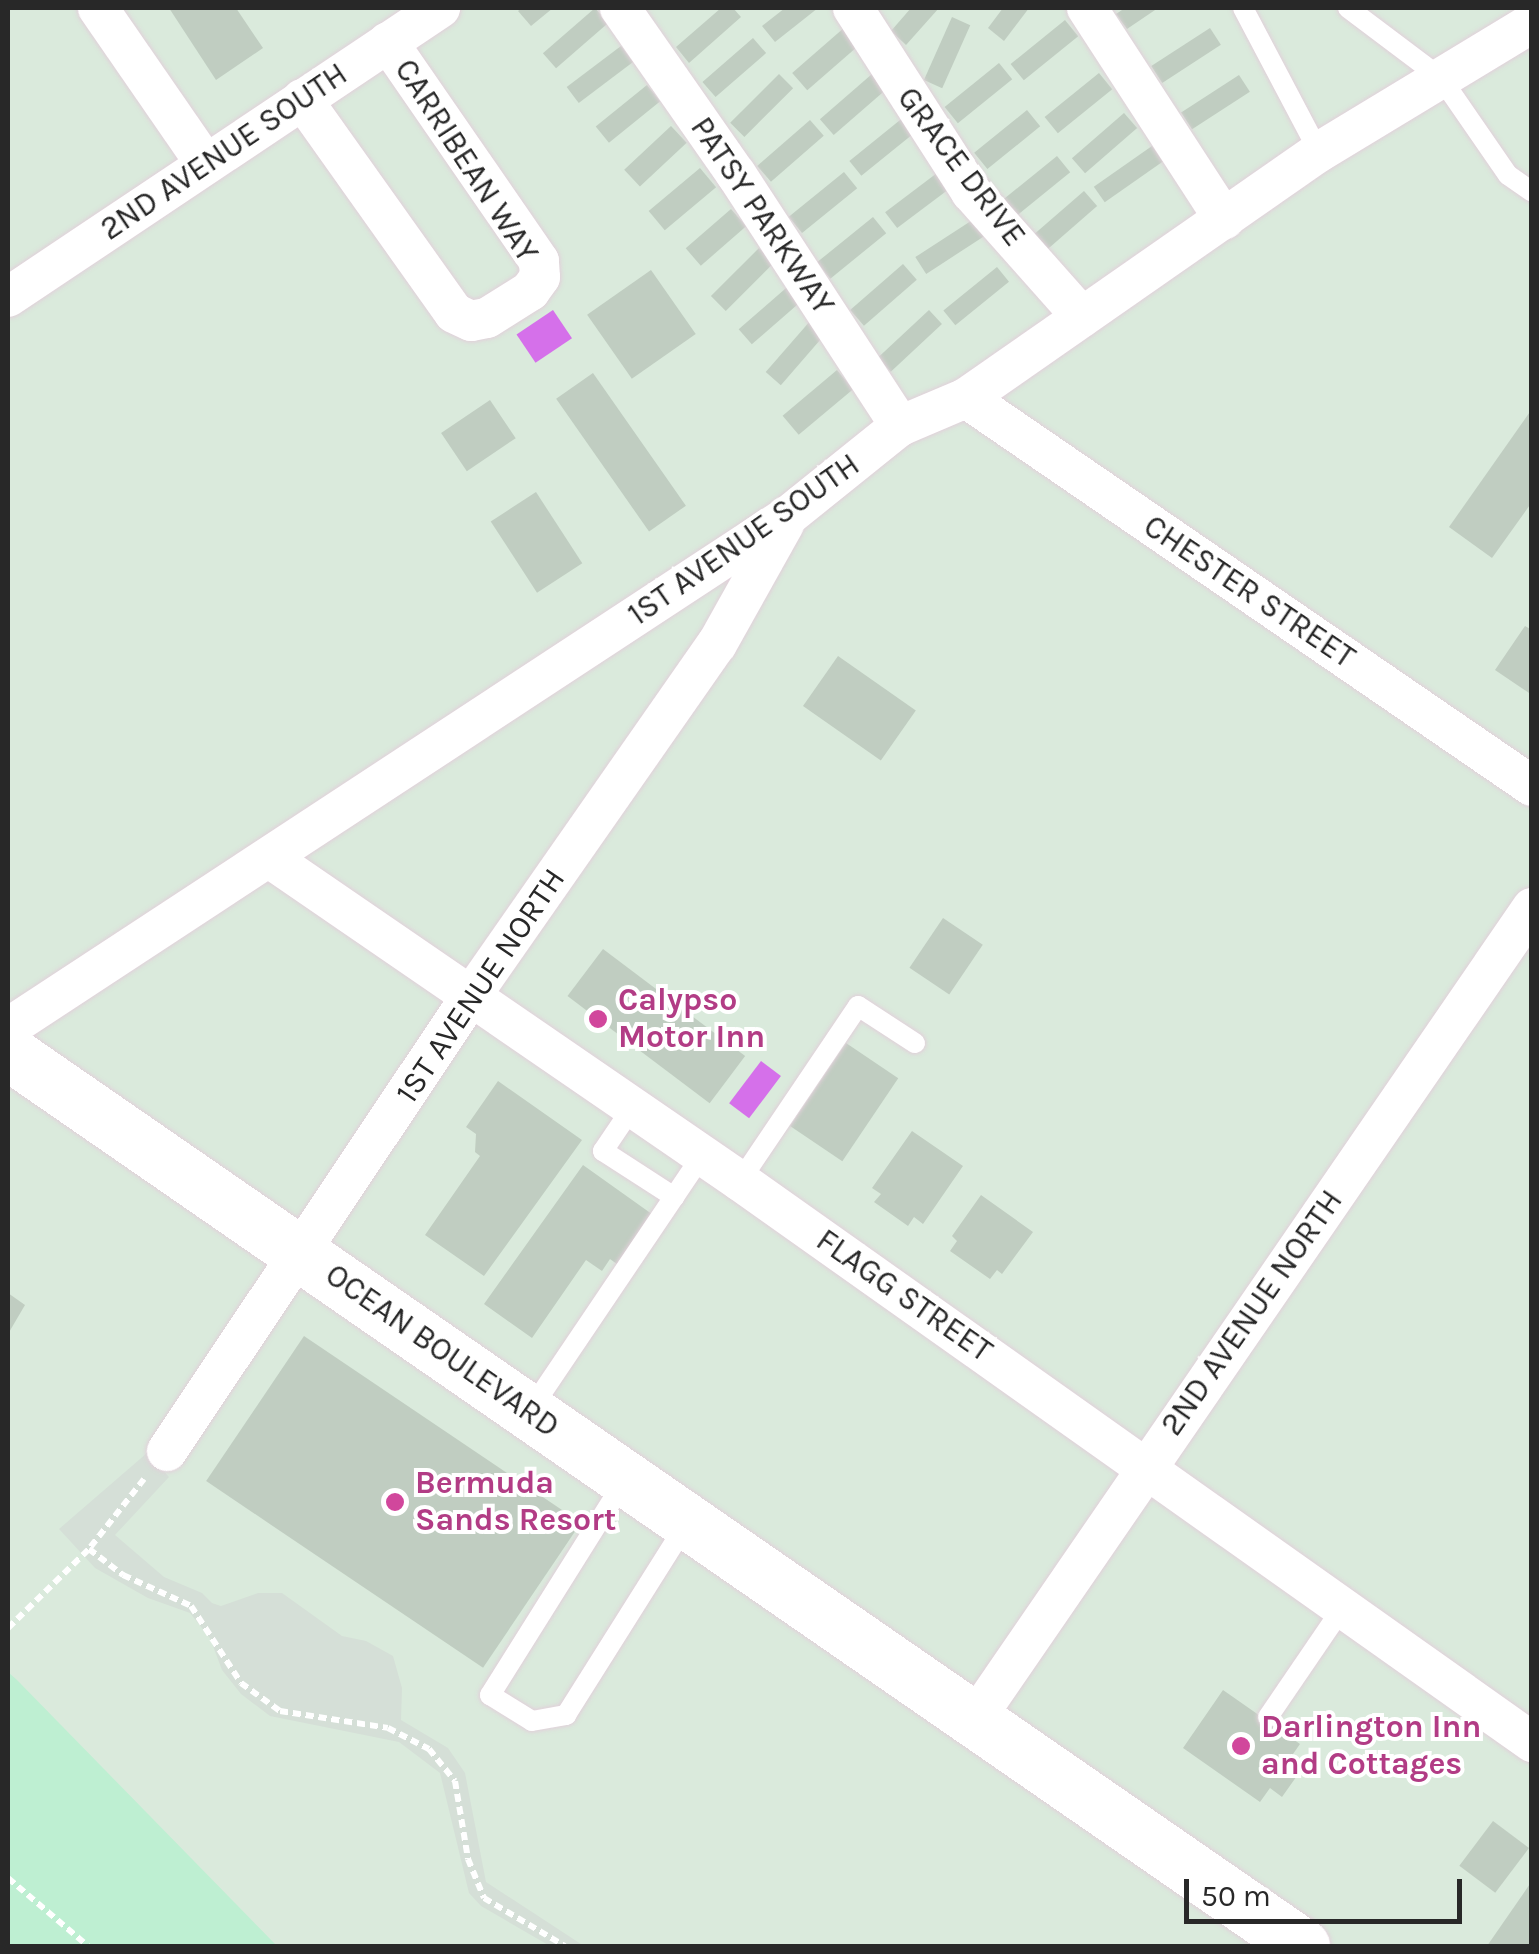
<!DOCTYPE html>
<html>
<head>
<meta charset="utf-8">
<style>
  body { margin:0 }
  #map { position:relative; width:1539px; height:1954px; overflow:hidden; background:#daeadc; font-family:Karla,sans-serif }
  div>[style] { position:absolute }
  .sand>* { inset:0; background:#beefd2 }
  .plaza>* { inset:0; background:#d5dfd7 }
  .water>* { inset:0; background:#d570ea; transform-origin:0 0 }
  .building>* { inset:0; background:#c0cdc1; transform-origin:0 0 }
  .path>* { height:6px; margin-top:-3px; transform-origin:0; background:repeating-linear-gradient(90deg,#fff 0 8px,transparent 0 13px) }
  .roads { filter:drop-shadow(0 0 2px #e1d0da) drop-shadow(0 0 2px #e1d0da) }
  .lane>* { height:20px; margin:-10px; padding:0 10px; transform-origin:10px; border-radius:10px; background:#fff }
  .street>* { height:40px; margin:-20px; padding:0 20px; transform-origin:20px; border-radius:20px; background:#fff }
  .secondary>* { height:55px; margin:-27.5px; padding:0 27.5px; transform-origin:27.5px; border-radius:27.5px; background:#fff }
  .dots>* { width:28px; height:28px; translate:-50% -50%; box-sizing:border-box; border:5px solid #fff; border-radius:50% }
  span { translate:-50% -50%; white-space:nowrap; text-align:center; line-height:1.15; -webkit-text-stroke:8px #fff; paint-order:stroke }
  .street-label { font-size:32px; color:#282828 }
  .hotel-label { font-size:32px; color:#b23c85; font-weight:700 }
  .left { translate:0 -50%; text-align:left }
  .frame { position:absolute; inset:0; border:10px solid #282828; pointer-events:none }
  .scale { position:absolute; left:1184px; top:1879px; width:278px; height:45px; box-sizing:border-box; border:5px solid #282828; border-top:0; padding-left:12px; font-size:30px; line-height:35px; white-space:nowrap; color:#282828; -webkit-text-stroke:8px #fff; paint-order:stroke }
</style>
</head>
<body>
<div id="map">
  <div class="sand">
    <i style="clip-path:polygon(8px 1672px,17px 1680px,277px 1946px,8px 1946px)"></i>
  </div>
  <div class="plaza">
    <i style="clip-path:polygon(147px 1453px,169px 1477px,115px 1535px,164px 1577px,202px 1593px,212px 1603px,221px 1606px,258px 1593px,282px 1593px,342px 1636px,366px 1641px,393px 1656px,402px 1688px,401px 1720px,448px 1748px,465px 1773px,486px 1882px,584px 1946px,550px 1946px,481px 1906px,469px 1893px,440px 1773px,399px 1742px,270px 1716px,241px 1694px,222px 1670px,210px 1638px,190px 1613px,148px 1598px,95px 1568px,59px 1529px)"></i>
  </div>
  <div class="water">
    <i style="left:553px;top:310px;width:34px;height:44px;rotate:56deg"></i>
    <i style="left:761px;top:1061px;width:25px;height:53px;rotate:37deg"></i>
  </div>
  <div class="building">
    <i style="clip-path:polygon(169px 8px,236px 8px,263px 48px,216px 80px)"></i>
    <i style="clip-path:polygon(522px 8px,553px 8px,531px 26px,518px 11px)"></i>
    <i style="left:595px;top:8px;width:20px;height:69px;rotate:49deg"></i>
    <i style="clip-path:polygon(721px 8px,733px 8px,741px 17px,689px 63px,676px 47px)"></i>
    <i style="clip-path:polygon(785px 8px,818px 8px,775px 42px,762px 26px)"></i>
    <i style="clip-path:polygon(911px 8px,939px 8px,906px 45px,891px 31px)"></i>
    <i style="clip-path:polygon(1003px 8px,1029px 8px,1004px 41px,988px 28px)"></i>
    <i style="clip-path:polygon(1125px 8px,1158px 8px,1127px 29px,1116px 14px)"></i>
    <i style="left:952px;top:17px;width:20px;height:69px;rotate:24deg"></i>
    <i style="left:1065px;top:20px;width:21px;height:70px;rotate:51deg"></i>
    <i style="left:845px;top:27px;width:23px;height:70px;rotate:49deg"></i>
    <i style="left:1210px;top:28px;width:20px;height:70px;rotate:57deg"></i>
    <i style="left:753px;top:38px;width:20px;height:67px;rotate:49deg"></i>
    <i style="left:621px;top:46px;width:20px;height:68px;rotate:53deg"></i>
    <i style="left:999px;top:63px;width:21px;height:70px;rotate:51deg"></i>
    <i style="left:1099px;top:73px;width:21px;height:70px;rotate:51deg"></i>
    <i style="left:779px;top:74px;width:20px;height:69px;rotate:45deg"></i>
    <i style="left:872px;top:74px;width:21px;height:69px;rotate:49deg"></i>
    <i style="left:1239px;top:75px;width:20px;height:69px;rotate:57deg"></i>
    <i style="left:647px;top:85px;width:21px;height:66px;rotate:51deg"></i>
    <i style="left:1027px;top:110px;width:21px;height:68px;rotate:51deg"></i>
    <i style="left:910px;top:112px;width:19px;height:78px;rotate:51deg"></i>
    <i style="left:1124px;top:113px;width:20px;height:69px;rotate:49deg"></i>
    <i style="left:810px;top:120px;width:21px;height:70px;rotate:49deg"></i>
    <i style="left:671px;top:126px;width:23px;height:64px;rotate:47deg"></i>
    <i style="left:1152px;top:146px;width:19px;height:71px;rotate:55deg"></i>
    <i style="left:1057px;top:156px;width:21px;height:70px;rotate:51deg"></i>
    <i style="left:700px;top:168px;width:25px;height:67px;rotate:50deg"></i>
    <i style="left:941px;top:170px;width:20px;height:70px;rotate:53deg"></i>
    <i style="left:844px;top:172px;width:21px;height:71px;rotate:51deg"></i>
    <i style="left:1084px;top:191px;width:20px;height:68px;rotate:49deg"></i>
    <i style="left:731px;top:209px;width:23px;height:60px;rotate:49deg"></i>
    <i style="left:873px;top:217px;width:21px;height:72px;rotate:51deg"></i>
    <i style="left:974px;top:219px;width:20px;height:70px;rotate:57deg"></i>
    <i style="left:759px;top:248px;width:21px;height:68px;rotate:45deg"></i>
    <i style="left:903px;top:264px;width:21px;height:70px;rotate:49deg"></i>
    <i style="left:997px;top:267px;width:19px;height:69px;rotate:51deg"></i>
    <i style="left:651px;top:270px;width:78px;height:78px;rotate:55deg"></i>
    <i style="left:793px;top:282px;width:20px;height:72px;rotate:49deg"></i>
    <i style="left:929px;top:310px;width:19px;height:70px;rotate:47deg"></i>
    <i style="left:811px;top:320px;width:20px;height:69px;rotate:41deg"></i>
    <i style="left:837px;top:370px;width:25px;height:71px;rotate:50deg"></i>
    <i style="left:593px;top:373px;width:162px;height:45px;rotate:55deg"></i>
    <i style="left:490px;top:400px;width:46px;height:59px;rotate:56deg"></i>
    <i style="clip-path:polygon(1532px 409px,1532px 502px,1492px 558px,1449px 527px)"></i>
    <i style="left:536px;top:492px;width:85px;height:54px;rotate:57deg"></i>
    <i style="clip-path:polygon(1525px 626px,1532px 630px,1532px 695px,1495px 670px)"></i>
    <i style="left:838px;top:656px;width:95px;height:61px;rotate:35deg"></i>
    <i style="left:943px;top:918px;width:48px;height:60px;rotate:34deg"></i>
    <i style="left:603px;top:949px;width:178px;height:59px;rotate:37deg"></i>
    <i style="left:846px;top:1043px;width:63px;height:100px;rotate:34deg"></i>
    <i style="clip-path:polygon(498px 1081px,582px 1140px,484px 1276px,425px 1235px,480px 1156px,475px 1152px,476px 1134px,466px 1127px)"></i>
    <i style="clip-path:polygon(912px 1131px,963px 1166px,923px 1224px,914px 1217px,908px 1226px,874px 1202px,881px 1194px,872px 1188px)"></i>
    <i style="clip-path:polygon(583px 1165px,656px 1217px,621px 1267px,610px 1259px,602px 1271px,586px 1260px,532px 1338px,484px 1304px)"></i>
    <i style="clip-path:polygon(981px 1195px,1033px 1232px,1002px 1274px,997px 1270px,990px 1279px,950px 1251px,957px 1241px,952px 1236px)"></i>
    <i style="clip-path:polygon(8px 1293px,25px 1305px,8px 1334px)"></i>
    <i style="left:304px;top:1336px;width:334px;height:175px;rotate:34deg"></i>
    <i style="clip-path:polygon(1223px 1690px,1300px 1744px,1286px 1764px,1299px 1773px,1282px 1797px,1270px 1788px,1260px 1802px,1183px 1748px)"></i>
    <i style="left:1493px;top:1821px;width:45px;height:56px;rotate:37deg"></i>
    <i style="clip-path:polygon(1532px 1881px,1532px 1946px,1487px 1946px)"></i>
  </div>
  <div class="path">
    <i style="left:144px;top:1479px;width:89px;rotate:128.2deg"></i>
    <i style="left:89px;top:1549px;width:43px;rotate:37.4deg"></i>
    <i style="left:123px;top:1575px;width:75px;rotate:24.5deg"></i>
    <i style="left:191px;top:1606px;width:92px;rotate:57deg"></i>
    <i style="left:241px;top:1683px;width:48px;rotate:35.7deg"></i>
    <i style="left:280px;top:1711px;width:109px;rotate:8.9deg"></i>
    <i style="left:388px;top:1728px;width:46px;rotate:27.1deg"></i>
    <i style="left:429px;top:1749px;width:41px;rotate:50.9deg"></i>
    <i style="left:455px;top:1781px;width:79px;rotate:80.5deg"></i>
    <i style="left:468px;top:1859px;width:42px;rotate:67.7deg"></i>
    <i style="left:484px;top:1898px;width:94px;rotate:30.7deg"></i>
    <i style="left:8px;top:1628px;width:113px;rotate:-44.3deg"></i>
    <i style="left:8px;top:1878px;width:105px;rotate:40.4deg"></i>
  </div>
  <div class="roads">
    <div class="lane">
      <i style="left:1243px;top:8px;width:163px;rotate:62.2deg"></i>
      <i style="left:1348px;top:8px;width:116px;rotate:37deg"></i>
      <i style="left:1441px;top:78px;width:118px;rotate:55.4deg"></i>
      <i style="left:1508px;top:175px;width:29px;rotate:35deg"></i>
      <i style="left:632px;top:1108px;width:52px;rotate:124deg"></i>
      <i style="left:603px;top:1151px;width:85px;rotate:32.9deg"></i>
      <i style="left:740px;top:1181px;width:211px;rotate:-56deg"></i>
      <i style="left:858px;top:1006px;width:68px;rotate:33deg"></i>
      <i style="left:529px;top:1412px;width:308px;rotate:-56deg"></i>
      <i style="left:625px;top:1480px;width:254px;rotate:122.1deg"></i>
      <i style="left:490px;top:1695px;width:49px;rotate:31.8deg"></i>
      <i style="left:532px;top:1721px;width:35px;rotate:-10deg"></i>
      <i style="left:566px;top:1715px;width:227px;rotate:-57.8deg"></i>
      <i style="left:1268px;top:1717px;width:133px;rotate:-55.7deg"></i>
    </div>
    <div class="street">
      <i style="left:98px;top:8px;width:188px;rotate:55.4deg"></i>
      <i style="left:620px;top:8px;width:203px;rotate:55.1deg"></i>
      <i style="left:736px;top:174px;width:301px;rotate:56.9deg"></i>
      <i style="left:853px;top:8px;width:219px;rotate:57.3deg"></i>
      <i style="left:971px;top:192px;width:167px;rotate:48.4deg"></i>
      <i style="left:1087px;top:8px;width:252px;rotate:57deg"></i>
      <i style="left:302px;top:99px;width:262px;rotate:54.6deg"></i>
      <i style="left:454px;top:313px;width:19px;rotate:25deg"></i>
      <i style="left:471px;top:321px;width:16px;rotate:-11deg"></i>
      <i style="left:487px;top:318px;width:51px;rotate:-32.1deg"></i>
      <i style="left:530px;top:291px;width:17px;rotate:-54deg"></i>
      <i style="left:540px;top:277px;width:16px;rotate:-94deg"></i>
      <i style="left:539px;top:261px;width:266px;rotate:-124.6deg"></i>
      <i style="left:8px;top:297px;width:520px;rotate:-33.78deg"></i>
      <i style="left:966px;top:398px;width:686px;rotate:34.43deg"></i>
      <i style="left:271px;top:859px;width:569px;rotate:34.47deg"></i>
      <i style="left:740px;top:1181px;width:971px;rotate:35.31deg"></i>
      <i style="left:8px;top:1028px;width:933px;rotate:-33.28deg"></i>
      <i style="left:788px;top:516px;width:144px;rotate:-38.8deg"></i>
      <i style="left:900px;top:426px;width:72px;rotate:-23deg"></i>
      <i style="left:966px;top:398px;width:430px;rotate:-34.9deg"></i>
      <i style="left:1319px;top:152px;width:249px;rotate:-31.2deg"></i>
      <i style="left:167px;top:1451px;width:547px;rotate:-56.25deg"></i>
      <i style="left:471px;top:996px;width:429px;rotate:-55.1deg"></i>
      <i style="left:717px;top:644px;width:137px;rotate:-60.8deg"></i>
      <i style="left:975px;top:1719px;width:984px;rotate:-55.52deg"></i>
    </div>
    <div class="secondary">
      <i style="left:8px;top:1052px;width:1573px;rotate:34.64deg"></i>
    </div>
  </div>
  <div class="dots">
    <i style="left:598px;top:1019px;background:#d1479c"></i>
    <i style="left:395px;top:1502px;background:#d1479c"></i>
    <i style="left:1241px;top:1746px;background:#d1479c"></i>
  </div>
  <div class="street-label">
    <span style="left:224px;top:152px;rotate:-34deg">2ND AVENUE SOUTH</span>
    <span style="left:466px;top:161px;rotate:57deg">CARRIBEAN WAY</span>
    <span style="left:961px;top:167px;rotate:53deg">GRACE DRIVE</span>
    <span style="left:762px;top:216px;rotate:56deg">PATSY PARKWAY</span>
    <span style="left:744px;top:540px;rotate:-35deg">1ST AVENUE SOUTH</span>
    <span style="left:1249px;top:592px;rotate:34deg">CHESTER STREET</span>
    <span style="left:481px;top:986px;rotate:-56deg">1ST AVENUE NORTH</span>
    <span style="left:904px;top:1296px;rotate:35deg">FLAGG STREET</span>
    <span style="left:1252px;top:1313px;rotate:-55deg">2ND AVENUE NORTH</span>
    <span style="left:442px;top:1351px;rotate:35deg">OCEAN BOULEVARD</span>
  </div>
  <div class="hotel-label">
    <span class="left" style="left:618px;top:1019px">Calypso<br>Motor Inn</span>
    <span class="left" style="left:415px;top:1502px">Bermuda<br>Sands Resort</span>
    <span class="left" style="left:1261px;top:1746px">Darlington Inn<br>and Cottages</span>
  </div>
  <div class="frame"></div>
  <div class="scale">50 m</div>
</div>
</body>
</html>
